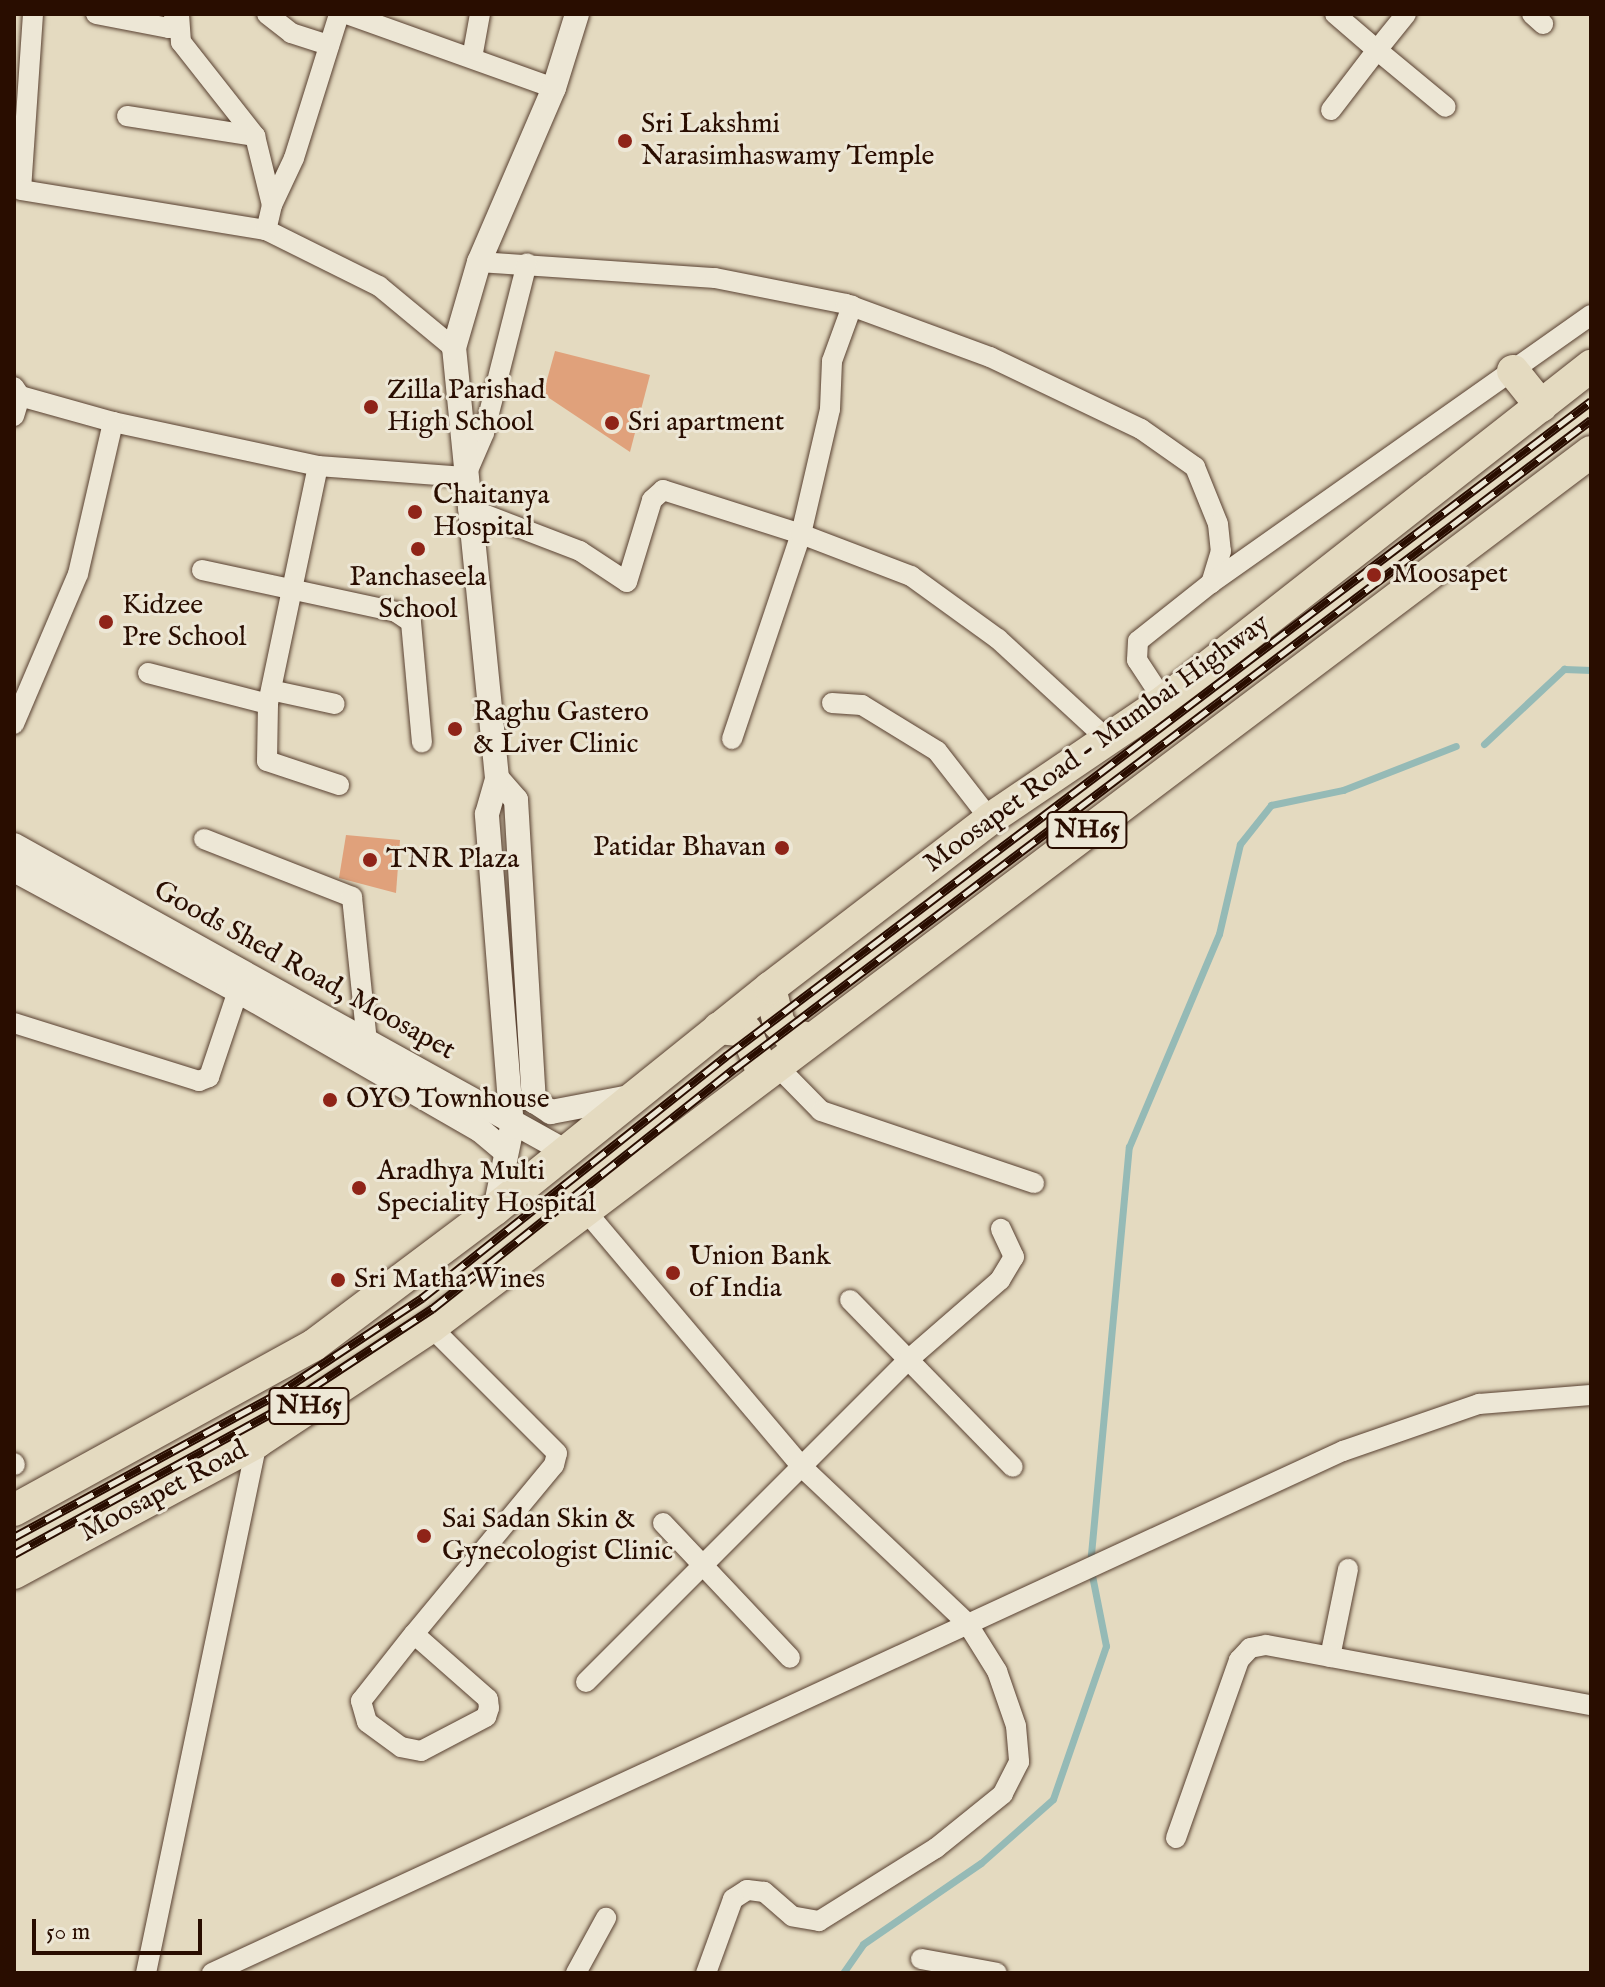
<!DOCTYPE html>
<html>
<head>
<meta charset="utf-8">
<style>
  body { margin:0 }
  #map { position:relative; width:1605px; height:1987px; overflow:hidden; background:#e4dac0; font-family:"IM FELL English",serif }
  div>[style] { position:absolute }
  .stream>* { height:7px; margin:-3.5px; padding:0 3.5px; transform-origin:3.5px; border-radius:3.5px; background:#95bab6 }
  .building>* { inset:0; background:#e0a17b }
  .roads { filter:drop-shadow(0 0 2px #584030) drop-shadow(0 0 2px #584030) }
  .minor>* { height:20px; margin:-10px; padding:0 10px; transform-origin:10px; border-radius:10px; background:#ede7d6 }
  .tertiary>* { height:24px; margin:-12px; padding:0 12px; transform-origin:12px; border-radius:12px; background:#ede7d6 }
  .trunk>* { height:32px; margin:-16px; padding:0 16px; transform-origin:16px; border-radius:16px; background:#e4dac0 }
  .rail>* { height:9px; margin-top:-4.5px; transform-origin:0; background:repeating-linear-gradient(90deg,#ede7d6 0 18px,#290d00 0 36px); box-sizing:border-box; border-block:2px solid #290d00 }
  .dots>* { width:22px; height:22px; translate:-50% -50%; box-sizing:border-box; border:4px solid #ede7d6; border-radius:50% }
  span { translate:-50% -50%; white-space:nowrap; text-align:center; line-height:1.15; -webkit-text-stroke:6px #ede7d6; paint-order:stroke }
  .shield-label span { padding:2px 6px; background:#ede7d6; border:2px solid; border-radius:6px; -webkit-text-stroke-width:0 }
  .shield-label { font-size:26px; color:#290d00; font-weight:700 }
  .poi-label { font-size:28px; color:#290d00 }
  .left { translate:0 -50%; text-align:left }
  .right { translate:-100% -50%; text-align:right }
  .street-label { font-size:28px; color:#290d00 }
  .frame { position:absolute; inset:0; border:16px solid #290d00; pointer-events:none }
  .scale { position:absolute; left:32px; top:1919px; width:170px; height:36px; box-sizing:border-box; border:4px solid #290d00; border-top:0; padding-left:10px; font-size:24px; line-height:28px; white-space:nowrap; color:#290d00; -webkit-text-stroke:6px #ede7d6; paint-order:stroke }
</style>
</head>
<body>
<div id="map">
  <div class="stream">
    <i style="left:1484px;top:744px;width:110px;rotate:-43.2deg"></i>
    <i style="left:1564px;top:669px;width:27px;rotate:2deg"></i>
    <i style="left:843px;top:1973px;width:35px;rotate:-55deg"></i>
    <i style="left:863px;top:1944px;width:143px;rotate:-34.5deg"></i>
    <i style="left:981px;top:1863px;width:96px;rotate:-41.6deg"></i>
    <i style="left:1053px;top:1799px;width:162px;rotate:-70.9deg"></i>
    <i style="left:1106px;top:1646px;width:83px;rotate:-101.2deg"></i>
    <i style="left:1090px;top:1565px;width:420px;rotate:-84.7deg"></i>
    <i style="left:1129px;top:1147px;width:231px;rotate:-67.1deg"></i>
    <i style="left:1219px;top:934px;width:92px;rotate:-76.9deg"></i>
    <i style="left:1240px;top:844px;width:50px;rotate:-51.5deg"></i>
    <i style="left:1271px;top:805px;width:74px;rotate:-11.8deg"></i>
    <i style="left:1343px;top:790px;width:121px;rotate:-21.3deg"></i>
  </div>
  <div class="building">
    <i style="clip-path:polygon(555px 351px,650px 375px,630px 452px,543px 394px)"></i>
    <i style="clip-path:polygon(346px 835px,400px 840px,396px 893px,339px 878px)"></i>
  </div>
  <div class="roads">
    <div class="minor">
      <i style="left:33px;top:14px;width:176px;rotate:93.9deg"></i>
      <i style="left:21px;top:190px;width:248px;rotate:9.3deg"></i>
      <i style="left:266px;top:230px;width:126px;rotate:26.4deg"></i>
      <i style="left:379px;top:286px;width:97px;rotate:39.6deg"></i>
      <i style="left:96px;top:14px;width:74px;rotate:10.9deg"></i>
      <i style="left:169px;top:28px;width:16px;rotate:-60deg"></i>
      <i style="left:179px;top:14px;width:28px;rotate:86deg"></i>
      <i style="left:181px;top:42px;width:120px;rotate:51.8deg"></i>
      <i style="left:267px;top:14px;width:31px;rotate:38deg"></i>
      <i style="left:291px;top:33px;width:40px;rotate:18deg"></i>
      <i style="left:347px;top:14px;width:220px;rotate:19.7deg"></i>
      <i style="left:1335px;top:14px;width:55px;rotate:40.6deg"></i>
      <i style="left:1377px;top:50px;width:46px;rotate:-51.1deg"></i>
      <i style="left:1532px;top:14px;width:15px;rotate:42deg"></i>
      <i style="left:472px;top:58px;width:45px;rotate:-79.7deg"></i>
      <i style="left:1331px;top:110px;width:76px;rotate:-52.5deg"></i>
      <i style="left:1377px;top:50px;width:89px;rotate:39.6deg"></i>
      <i style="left:127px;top:116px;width:130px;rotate:8.9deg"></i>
      <i style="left:255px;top:136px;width:71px;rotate:76.2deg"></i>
      <i style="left:272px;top:205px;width:26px;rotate:103deg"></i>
      <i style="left:272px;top:205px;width:52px;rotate:-64.9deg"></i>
      <i style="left:294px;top:158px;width:151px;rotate:-72.6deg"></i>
      <i style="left:479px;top:262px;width:237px;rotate:3.9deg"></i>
      <i style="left:715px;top:278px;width:134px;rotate:11.2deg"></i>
      <i style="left:846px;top:304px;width:153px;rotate:20.2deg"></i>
      <i style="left:990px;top:357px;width:167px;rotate:25.5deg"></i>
      <i style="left:1141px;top:429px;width:66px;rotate:35.1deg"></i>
      <i style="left:1195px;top:467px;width:61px;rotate:68deg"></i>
      <i style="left:1218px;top:524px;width:27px;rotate:84deg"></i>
      <i style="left:1221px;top:551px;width:34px;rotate:107deg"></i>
      <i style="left:1211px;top:583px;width:93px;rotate:141.5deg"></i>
      <i style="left:1138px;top:641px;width:19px;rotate:93deg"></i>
      <i style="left:1137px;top:660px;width:49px;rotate:56.6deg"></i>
      <i style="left:14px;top:387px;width:11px;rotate:56deg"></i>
      <i style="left:20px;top:396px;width:97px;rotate:15.6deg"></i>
      <i style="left:113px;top:422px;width:210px;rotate:12.1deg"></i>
      <i style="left:318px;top:466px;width:147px;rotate:4.3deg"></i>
      <i style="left:465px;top:477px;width:48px;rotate:-66.6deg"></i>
      <i style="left:484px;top:433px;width:175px;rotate:-75.8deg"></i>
      <i style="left:14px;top:416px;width:21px;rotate:-73deg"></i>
      <i style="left:318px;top:466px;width:243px;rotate:101.9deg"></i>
      <i style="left:268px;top:704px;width:57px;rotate:91deg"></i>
      <i style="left:267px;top:761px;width:76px;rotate:18.4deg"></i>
      <i style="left:468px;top:508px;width:120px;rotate:21deg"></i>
      <i style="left:580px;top:551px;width:56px;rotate:33.4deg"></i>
      <i style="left:627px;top:582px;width:86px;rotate:-73deg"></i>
      <i style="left:652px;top:500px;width:15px;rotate:-42deg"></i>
      <i style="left:663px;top:490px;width:145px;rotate:17.7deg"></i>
      <i style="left:801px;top:534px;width:118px;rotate:20.9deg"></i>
      <i style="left:911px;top:576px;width:107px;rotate:35.9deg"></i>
      <i style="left:998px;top:639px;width:151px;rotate:42.6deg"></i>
      <i style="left:202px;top:570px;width:198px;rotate:12.2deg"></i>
      <i style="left:396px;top:612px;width:18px;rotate:34deg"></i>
      <i style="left:411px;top:622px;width:121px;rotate:84.8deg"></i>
      <i style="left:1211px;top:583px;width:465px;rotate:-35.2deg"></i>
      <i style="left:148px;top:673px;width:124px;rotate:14.5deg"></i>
      <i style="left:275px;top:691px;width:61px;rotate:12.2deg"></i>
      <i style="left:832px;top:703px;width:30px;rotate:4deg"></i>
      <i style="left:862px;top:705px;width:88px;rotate:31.5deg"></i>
      <i style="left:937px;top:751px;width:86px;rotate:52.1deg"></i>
      <i style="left:14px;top:724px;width:163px;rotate:-66.9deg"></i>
      <i style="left:78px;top:574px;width:156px;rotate:-77deg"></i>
      <i style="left:732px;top:739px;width:216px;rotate:-71.4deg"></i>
      <i style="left:801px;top:534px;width:128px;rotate:-76.9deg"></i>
      <i style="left:830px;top:409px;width:48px;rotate:-87.6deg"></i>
      <i style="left:832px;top:361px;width:59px;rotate:-70deg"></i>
      <i style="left:204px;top:839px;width:159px;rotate:21.4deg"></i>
      <i style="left:352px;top:897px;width:146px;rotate:84.1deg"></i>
      <i style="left:14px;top:1023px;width:194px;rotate:17.4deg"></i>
      <i style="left:199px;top:1081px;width:11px;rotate:-22deg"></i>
      <i style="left:209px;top:1077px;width:91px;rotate:-71.4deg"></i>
      <i style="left:774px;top:1063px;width:67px;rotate:45.6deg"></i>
      <i style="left:821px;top:1111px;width:225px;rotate:18.7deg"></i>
      <i style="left:584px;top:1209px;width:338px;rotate:49.8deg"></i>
      <i style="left:802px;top:1467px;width:227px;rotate:43.4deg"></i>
      <i style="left:967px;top:1623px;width:57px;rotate:58deg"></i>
      <i style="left:997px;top:1671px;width:58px;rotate:70.9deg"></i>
      <i style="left:1016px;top:1726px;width:36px;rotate:85deg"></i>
      <i style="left:1019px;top:1762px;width:36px;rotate:117deg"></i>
      <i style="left:1003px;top:1794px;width:86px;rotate:141.1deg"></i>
      <i style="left:936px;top:1848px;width:138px;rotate:148deg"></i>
      <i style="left:819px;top:1921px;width:27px;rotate:-170deg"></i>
      <i style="left:792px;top:1916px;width:37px;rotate:-139deg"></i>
      <i style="left:764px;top:1892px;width:17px;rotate:-173deg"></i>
      <i style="left:747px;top:1890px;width:17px;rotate:147deg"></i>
      <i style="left:733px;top:1899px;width:79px;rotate:110deg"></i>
      <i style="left:850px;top:1300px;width:233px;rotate:45.7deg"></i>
      <i style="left:14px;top:1463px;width:2px;rotate:63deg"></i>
      <i style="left:663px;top:1523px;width:185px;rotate:46.7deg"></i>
      <i style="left:414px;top:1634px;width:98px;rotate:41.3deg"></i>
      <i style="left:488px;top:1699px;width:9px;rotate:84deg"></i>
      <i style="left:489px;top:1708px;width:9px;rotate:108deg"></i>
      <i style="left:486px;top:1717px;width:73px;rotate:152.4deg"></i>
      <i style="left:421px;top:1751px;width:20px;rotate:-169deg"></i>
      <i style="left:401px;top:1747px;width:42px;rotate:-143.7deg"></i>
      <i style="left:367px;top:1722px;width:22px;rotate:-106deg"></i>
      <i style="left:361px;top:1701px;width:85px;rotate:-51.7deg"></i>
      <i style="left:414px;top:1634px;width:219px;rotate:-50.4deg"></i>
      <i style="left:554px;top:1465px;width:12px;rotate:-76deg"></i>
      <i style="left:557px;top:1453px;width:178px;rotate:-135deg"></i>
      <i style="left:1330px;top:1657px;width:90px;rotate:-78.4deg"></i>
      <i style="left:586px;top:1682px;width:455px;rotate:-45deg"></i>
      <i style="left:908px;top:1360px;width:122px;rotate:-41deg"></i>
      <i style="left:1000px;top:1280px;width:27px;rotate:-59deg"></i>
      <i style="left:1014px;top:1257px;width:31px;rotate:-115deg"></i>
      <i style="left:1176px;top:1838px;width:189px;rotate:-70.5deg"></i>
      <i style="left:1239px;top:1660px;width:16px;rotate:-47deg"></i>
      <i style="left:1250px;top:1648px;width:16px;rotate:-11deg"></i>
      <i style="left:1266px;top:1645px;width:330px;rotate:10.5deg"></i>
      <i style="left:921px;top:1959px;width:77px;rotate:10.4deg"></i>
      <i style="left:146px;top:1973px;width:542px;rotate:-78.19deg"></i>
      <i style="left:212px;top:1973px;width:1246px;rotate:-24.78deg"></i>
      <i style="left:1343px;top:1451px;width:144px;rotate:-19.1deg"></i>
      <i style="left:1479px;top:1404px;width:112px;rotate:-4.6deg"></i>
      <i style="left:576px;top:1973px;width:63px;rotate:-61.4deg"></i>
    </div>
    <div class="tertiary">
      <i style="left:497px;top:778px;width:29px;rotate:49deg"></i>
      <i style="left:516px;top:800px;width:302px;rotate:86.6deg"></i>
      <i style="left:534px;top:1101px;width:20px;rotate:33deg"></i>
      <i style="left:551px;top:1112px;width:80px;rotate:-10.8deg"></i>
      <i style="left:14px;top:845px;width:628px;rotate:29.05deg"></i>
      <i style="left:14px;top:870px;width:255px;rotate:28.4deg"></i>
      <i style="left:238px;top:991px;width:279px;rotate:29.9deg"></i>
      <i style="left:480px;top:1130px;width:33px;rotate:40deg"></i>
      <i style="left:495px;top:1209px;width:84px;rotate:-78.3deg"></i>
      <i style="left:512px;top:1127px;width:314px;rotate:-94.6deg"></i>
      <i style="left:487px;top:814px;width:37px;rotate:-74deg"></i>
      <i style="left:497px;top:778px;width:432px;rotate:-95.7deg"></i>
      <i style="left:454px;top:348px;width:90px;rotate:-73.8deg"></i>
      <i style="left:479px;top:262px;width:189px;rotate:-66.7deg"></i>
      <i style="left:554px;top:88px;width:77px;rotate:-72.7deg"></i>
    </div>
    <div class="trunk">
      <i style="left:1513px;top:371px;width:45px;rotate:51.3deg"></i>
      <i style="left:770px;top:988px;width:37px;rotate:76deg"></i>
      <i style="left:779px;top:1024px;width:13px;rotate:48deg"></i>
      <i style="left:788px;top:1034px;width:23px;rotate:13deg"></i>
      <i style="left:719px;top:1028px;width:27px;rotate:6deg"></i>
      <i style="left:746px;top:1031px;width:43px;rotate:68.2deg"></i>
      <i style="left:14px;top:1510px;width:342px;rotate:-28.8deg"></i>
      <i style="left:314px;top:1345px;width:226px;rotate:-36.9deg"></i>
      <i style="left:495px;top:1209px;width:353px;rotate:-38.8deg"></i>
      <i style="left:770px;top:988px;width:277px;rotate:-37.5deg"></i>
      <i style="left:990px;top:819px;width:210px;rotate:-34.1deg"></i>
      <i style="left:1164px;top:701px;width:543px;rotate:-38.12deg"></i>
      <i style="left:14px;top:1573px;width:276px;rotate:-28.3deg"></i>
      <i style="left:257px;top:1442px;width:209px;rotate:-33.5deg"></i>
      <i style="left:431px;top:1327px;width:1453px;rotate:-37.03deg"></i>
    </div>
  </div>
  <div class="rail">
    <i style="left:14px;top:1537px;width:296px;rotate:-28.5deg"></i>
    <i style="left:274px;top:1396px;width:178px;rotate:-33.5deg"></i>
    <i style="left:422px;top:1298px;width:389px;rotate:-38.5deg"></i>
    <i style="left:726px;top:1056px;width:1085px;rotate:-37.13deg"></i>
    <i style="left:14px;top:1554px;width:304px;rotate:-28.7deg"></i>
    <i style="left:281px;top:1408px;width:181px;rotate:-33.3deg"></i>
    <i style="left:432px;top:1309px;width:386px;rotate:-38.5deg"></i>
    <i style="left:734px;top:1069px;width:1075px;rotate:-37.14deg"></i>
  </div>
  <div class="dots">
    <i style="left:625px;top:141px;background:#8f2418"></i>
    <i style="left:371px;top:407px;background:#8f2418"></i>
    <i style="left:612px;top:423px;background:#8f2418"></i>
    <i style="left:415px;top:512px;background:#8f2418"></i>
    <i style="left:418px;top:549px;background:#8f2418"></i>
    <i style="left:1374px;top:575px;background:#8f2418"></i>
    <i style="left:106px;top:622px;background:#8f2418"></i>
    <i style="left:455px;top:729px;background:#8f2418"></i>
    <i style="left:782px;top:848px;background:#8f2418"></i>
    <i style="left:370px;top:860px;background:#8f2418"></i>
    <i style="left:330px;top:1100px;background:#8f2418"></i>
    <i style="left:359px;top:1188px;background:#8f2418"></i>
    <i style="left:673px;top:1273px;background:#8f2418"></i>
    <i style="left:338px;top:1280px;background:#8f2418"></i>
    <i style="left:424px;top:1536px;background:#8f2418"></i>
  </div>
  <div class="shield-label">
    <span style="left:1087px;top:830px">NH65</span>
    <span style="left:309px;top:1406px">NH65</span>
  </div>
  <div class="poi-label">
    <span class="left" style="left:641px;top:141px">Sri Lakshmi<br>Narasimhaswamy Temple</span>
    <span class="left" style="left:387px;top:407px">Zilla Parishad<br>High School</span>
    <span class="left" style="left:628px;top:423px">Sri apartment</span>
    <span class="left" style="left:433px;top:512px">Chaitanya<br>Hospital</span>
    <span class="left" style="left:1392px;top:575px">Moosapet</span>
    <span style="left:418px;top:594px">Panchaseela<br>School</span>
    <span class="left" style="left:122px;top:622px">Kidzee<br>Pre School</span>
    <span class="left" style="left:473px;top:729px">Raghu Gastero<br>&amp; Liver Clinic</span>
    <span class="right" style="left:766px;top:848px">Patidar Bhavan</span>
    <span class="left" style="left:386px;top:860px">TNR Plaza</span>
    <span class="left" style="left:346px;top:1100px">OYO Townhouse</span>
    <span class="left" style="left:377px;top:1188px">Aradhya Multi<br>Speciality Hospital</span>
    <span class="left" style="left:689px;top:1273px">Union Bank<br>of India</span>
    <span class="left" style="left:354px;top:1280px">Sri Matha Wines</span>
    <span class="left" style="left:442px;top:1536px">Sai Sadan Skin &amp;<br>Gynecologist Clinic</span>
  </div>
  <div class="street-label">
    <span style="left:1097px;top:744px;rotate:-36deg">Moosapet Road - Mumbai Highway</span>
    <span style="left:304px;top:971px;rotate:29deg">Goods Shed Road, Moosapet</span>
    <span style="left:164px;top:1492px;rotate:-28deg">Moosapet Road</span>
  </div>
  <div class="frame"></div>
  <div class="scale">50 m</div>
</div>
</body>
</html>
